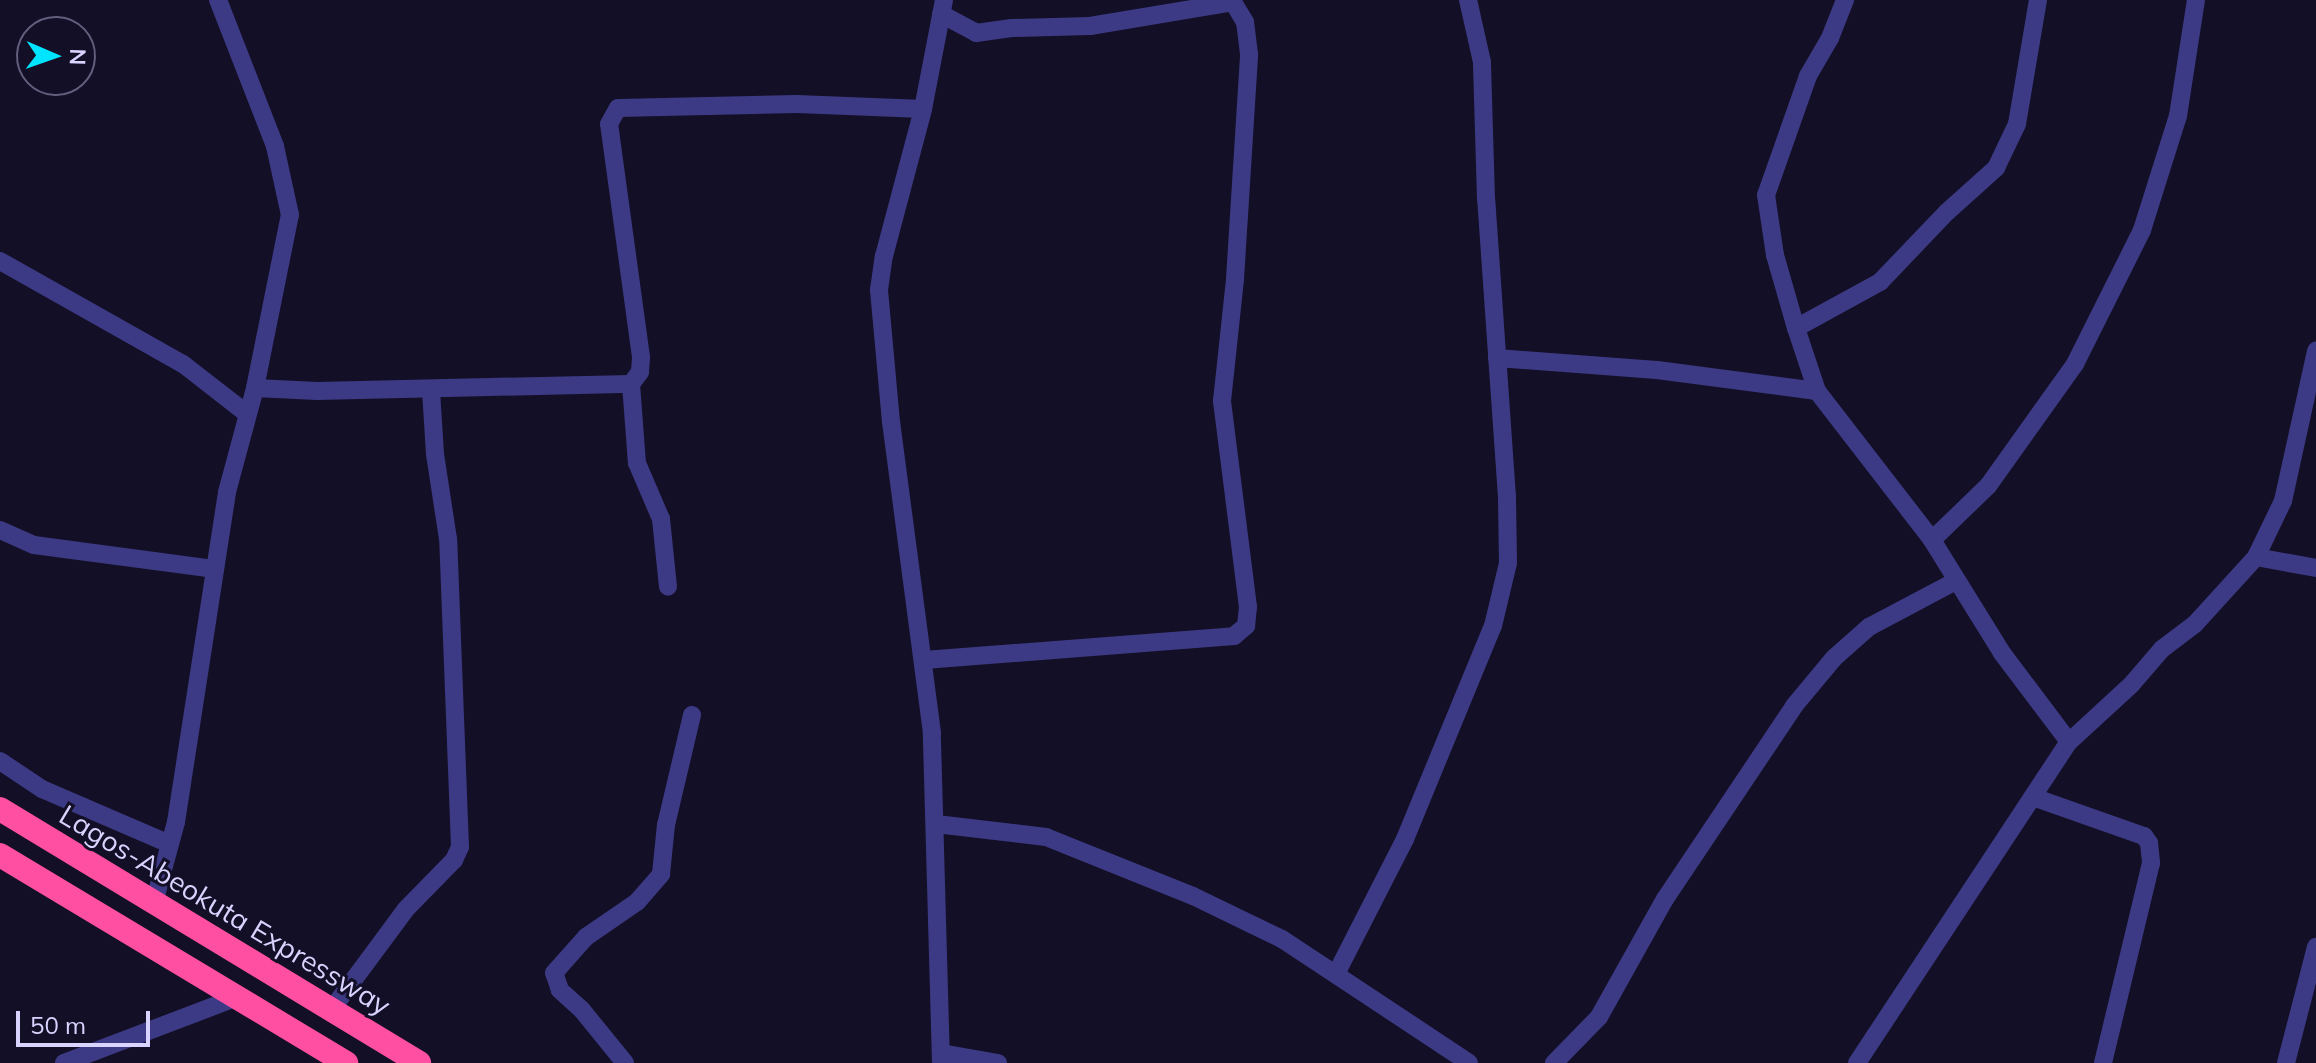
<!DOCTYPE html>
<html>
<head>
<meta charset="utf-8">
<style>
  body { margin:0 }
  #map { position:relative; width:2316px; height:1063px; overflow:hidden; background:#130f26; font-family:Mulish,sans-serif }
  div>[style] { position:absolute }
  .street>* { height:18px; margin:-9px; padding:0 9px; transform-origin:9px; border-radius:9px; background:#3d3a85 }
  .highway>* { height:24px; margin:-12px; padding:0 12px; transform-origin:12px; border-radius:12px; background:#ff4fa3 }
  span { translate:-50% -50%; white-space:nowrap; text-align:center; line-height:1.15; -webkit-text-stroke:6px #130f26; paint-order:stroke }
  .street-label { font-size:28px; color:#d9d4ff }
  .north { position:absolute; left:16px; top:16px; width:80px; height:80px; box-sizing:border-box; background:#130f26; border:2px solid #625e7d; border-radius:50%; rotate:92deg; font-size:22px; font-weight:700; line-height:32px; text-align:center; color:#d9d4ff }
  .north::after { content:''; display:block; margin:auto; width:28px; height:36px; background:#00e5ff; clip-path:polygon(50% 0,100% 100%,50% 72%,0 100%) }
  .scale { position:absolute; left:16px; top:1011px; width:134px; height:36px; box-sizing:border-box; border:4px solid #d9d4ff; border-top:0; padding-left:10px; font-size:24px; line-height:28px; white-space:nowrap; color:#d9d4ff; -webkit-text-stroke:6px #130f26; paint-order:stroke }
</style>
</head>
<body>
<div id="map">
  <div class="street">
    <i style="left:1845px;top:0;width:41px;rotate:111.5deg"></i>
    <i style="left:1830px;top:38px;width:44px;rotate:120.1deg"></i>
    <i style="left:1808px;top:76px;width:126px;rotate:109.4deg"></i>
    <i style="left:1766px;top:195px;width:61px;rotate:81.5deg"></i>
    <i style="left:1775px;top:255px;width:76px;rotate:74deg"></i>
    <i style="left:1796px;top:328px;width:66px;rotate:71.6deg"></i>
    <i style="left:1817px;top:391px;width:188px;rotate:52.3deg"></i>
    <i style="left:1932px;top:540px;width:133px;rotate:58.2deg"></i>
    <i style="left:2002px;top:653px;width:111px;rotate:53deg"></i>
    <i style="left:941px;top:14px;width:40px;rotate:28deg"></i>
    <i style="left:976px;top:33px;width:36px;rotate:-8deg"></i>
    <i style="left:1012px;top:28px;width:78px;rotate:-1.5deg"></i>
    <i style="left:1090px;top:26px;width:145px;rotate:-9.5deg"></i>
    <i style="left:0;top:261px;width:210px;rotate:29.4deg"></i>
    <i style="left:183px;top:364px;width:80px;rotate:37.9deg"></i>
    <i style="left:1796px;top:328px;width:96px;rotate:-28.7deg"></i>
    <i style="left:1880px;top:282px;width:97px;rotate:-46.3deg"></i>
    <i style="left:1947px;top:212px;width:66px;rotate:-41.9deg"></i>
    <i style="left:1996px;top:168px;width:49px;rotate:-64.5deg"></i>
    <i style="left:2017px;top:124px;width:126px;rotate:-80.4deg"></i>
    <i style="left:1497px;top:358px;width:160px;rotate:4.3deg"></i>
    <i style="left:1657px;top:370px;width:161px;rotate:7.5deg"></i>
    <i style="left:631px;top:384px;width:79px;rotate:85.7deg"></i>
    <i style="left:637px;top:463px;width:61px;rotate:66.8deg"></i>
    <i style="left:661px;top:519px;width:68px;rotate:84.1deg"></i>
    <i style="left:255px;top:388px;width:62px;rotate:2.8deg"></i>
    <i style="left:317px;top:391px;width:314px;rotate:-1.3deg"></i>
    <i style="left:631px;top:384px;width:15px;rotate:-53deg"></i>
    <i style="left:640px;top:372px;width:15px;rotate:-86deg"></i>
    <i style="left:641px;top:357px;width:235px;rotate:-97.8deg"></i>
    <i style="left:609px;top:124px;width:18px;rotate:-61deg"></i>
    <i style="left:618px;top:108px;width:179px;rotate:-1.3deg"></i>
    <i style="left:797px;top:104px;width:126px;rotate:2.3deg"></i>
    <i style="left:0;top:530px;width:37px;rotate:24deg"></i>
    <i style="left:34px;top:545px;width:181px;rotate:7.6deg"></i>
    <i style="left:1932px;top:540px;width:78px;rotate:-44deg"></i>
    <i style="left:1988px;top:486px;width:150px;rotate:-54.5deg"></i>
    <i style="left:2075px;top:364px;width:150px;rotate:-63.4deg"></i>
    <i style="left:2142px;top:230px;width:120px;rotate:-72.5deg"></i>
    <i style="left:2178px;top:116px;width:117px;rotate:-81.2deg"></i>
    <i style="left:2256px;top:557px;width:61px;rotate:10.4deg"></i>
    <i style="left:924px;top:660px;width:311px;rotate:-4.4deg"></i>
    <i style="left:1234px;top:636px;width:16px;rotate:-40deg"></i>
    <i style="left:1246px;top:626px;width:19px;rotate:-84deg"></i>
    <i style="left:1248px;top:607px;width:208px;rotate:-97.2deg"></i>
    <i style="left:1222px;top:401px;width:123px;rotate:-83.9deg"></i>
    <i style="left:1235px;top:279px;width:225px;rotate:-86.4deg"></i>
    <i style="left:1249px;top:54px;width:32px;rotate:-97deg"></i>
    <i style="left:1245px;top:22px;width:26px;rotate:-121deg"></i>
    <i style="left:0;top:761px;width:50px;rotate:33.7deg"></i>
    <i style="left:42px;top:789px;width:139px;rotate:23.3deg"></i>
    <i style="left:2033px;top:797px;width:118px;rotate:19.4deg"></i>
    <i style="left:2144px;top:836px;width:9px;rotate:54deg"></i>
    <i style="left:2149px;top:843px;width:20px;rotate:84deg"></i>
    <i style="left:2151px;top:863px;width:206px;rotate:103.5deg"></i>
    <i style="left:936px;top:824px;width:111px;rotate:6.7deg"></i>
    <i style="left:1046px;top:837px;width:158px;rotate:21.9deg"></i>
    <i style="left:1193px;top:896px;width:99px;rotate:25.8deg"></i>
    <i style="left:1282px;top:939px;width:224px;rotate:33.5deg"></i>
    <i style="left:154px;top:903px;width:84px;rotate:-74.8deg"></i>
    <i style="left:176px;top:822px;width:334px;rotate:-81.2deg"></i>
    <i style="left:227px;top:492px;width:108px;rotate:-74.9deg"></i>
    <i style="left:255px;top:388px;width:177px;rotate:-78.6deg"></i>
    <i style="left:290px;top:215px;width:71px;rotate:-102.3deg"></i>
    <i style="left:275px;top:146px;width:157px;rotate:-111.3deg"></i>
    <i style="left:1336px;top:974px;width:152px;rotate:-62.9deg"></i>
    <i style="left:1405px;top:839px;width:230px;rotate:-67.6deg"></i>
    <i style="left:1493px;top:626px;width:65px;rotate:-76.6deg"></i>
    <i style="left:1508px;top:563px;width:66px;rotate:-90.9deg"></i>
    <i style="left:1507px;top:497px;width:299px;rotate:-94deg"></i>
    <i style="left:1486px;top:199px;width:137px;rotate:-91.7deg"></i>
    <i style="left:1482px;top:62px;width:64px;rotate:-102.7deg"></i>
    <i style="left:332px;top:1009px;width:124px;rotate:-53.5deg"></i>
    <i style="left:406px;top:909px;width:69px;rotate:-45.6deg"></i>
    <i style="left:454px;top:860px;width:14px;rotate:-65deg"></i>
    <i style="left:460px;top:847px;width:308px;rotate:-92.2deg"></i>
    <i style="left:448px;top:539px;width:86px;rotate:-98.7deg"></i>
    <i style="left:435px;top:454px;width:64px;rotate:-93.6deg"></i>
    <i style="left:941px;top:1053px;width:58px;rotate:10deg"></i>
    <i style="left:64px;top:1063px;width:186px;rotate:-20.8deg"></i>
    <i style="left:625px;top:1063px;width:68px;rotate:-129.1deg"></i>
    <i style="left:582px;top:1010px;width:30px;rotate:-138deg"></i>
    <i style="left:560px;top:990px;width:18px;rotate:-109deg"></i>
    <i style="left:554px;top:973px;width:48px;rotate:-48.4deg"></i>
    <i style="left:586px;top:937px;width:62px;rotate:-34.5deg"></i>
    <i style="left:637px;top:902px;width:37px;rotate:-49deg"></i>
    <i style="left:661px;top:874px;width:49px;rotate:-84.2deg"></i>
    <i style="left:666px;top:825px;width:113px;rotate:-76.7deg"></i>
    <i style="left:941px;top:1063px;width:330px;rotate:-91.6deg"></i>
    <i style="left:932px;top:733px;width:314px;rotate:-97.5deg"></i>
    <i style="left:891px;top:422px;width:133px;rotate:-95.2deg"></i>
    <i style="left:879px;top:290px;width:34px;rotate:-82deg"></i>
    <i style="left:884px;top:256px;width:152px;rotate:-75.1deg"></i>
    <i style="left:923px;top:109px;width:111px;rotate:-79.1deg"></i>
    <i style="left:1554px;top:1063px;width:64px;rotate:-45.6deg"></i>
    <i style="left:1599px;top:1017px;width:135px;rotate:-60.8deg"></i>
    <i style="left:1665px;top:899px;width:232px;rotate:-56.2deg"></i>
    <i style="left:1794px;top:706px;width:62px;rotate:-50.2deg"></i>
    <i style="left:1834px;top:658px;width:47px;rotate:-41.5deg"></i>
    <i style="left:1869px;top:627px;width:98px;rotate:-27.9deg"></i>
    <i style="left:1857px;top:1063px;width:385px;rotate:-56.6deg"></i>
    <i style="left:2069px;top:742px;width:84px;rotate:-42.6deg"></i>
    <i style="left:2131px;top:685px;width:48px;rotate:-49.3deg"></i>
    <i style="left:2162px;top:649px;width:41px;rotate:-37.1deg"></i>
    <i style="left:2195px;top:624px;width:91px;rotate:-47.7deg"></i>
    <i style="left:2256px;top:557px;width:62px;rotate:-64.3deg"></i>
    <i style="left:2283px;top:501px;width:154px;rotate:-77.6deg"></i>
    <i style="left:2286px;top:1063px;width:120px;rotate:-75.5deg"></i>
  </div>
  <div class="highway">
    <i style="left:0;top:809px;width:490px;rotate:31.2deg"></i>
    <i style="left:0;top:855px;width:404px;rotate:31deg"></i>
  </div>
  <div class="street-label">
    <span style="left:225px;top:910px;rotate:31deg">Lagos-Abeokuta Expressway</span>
  </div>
  <div class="north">N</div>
  <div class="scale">50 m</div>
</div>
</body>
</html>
